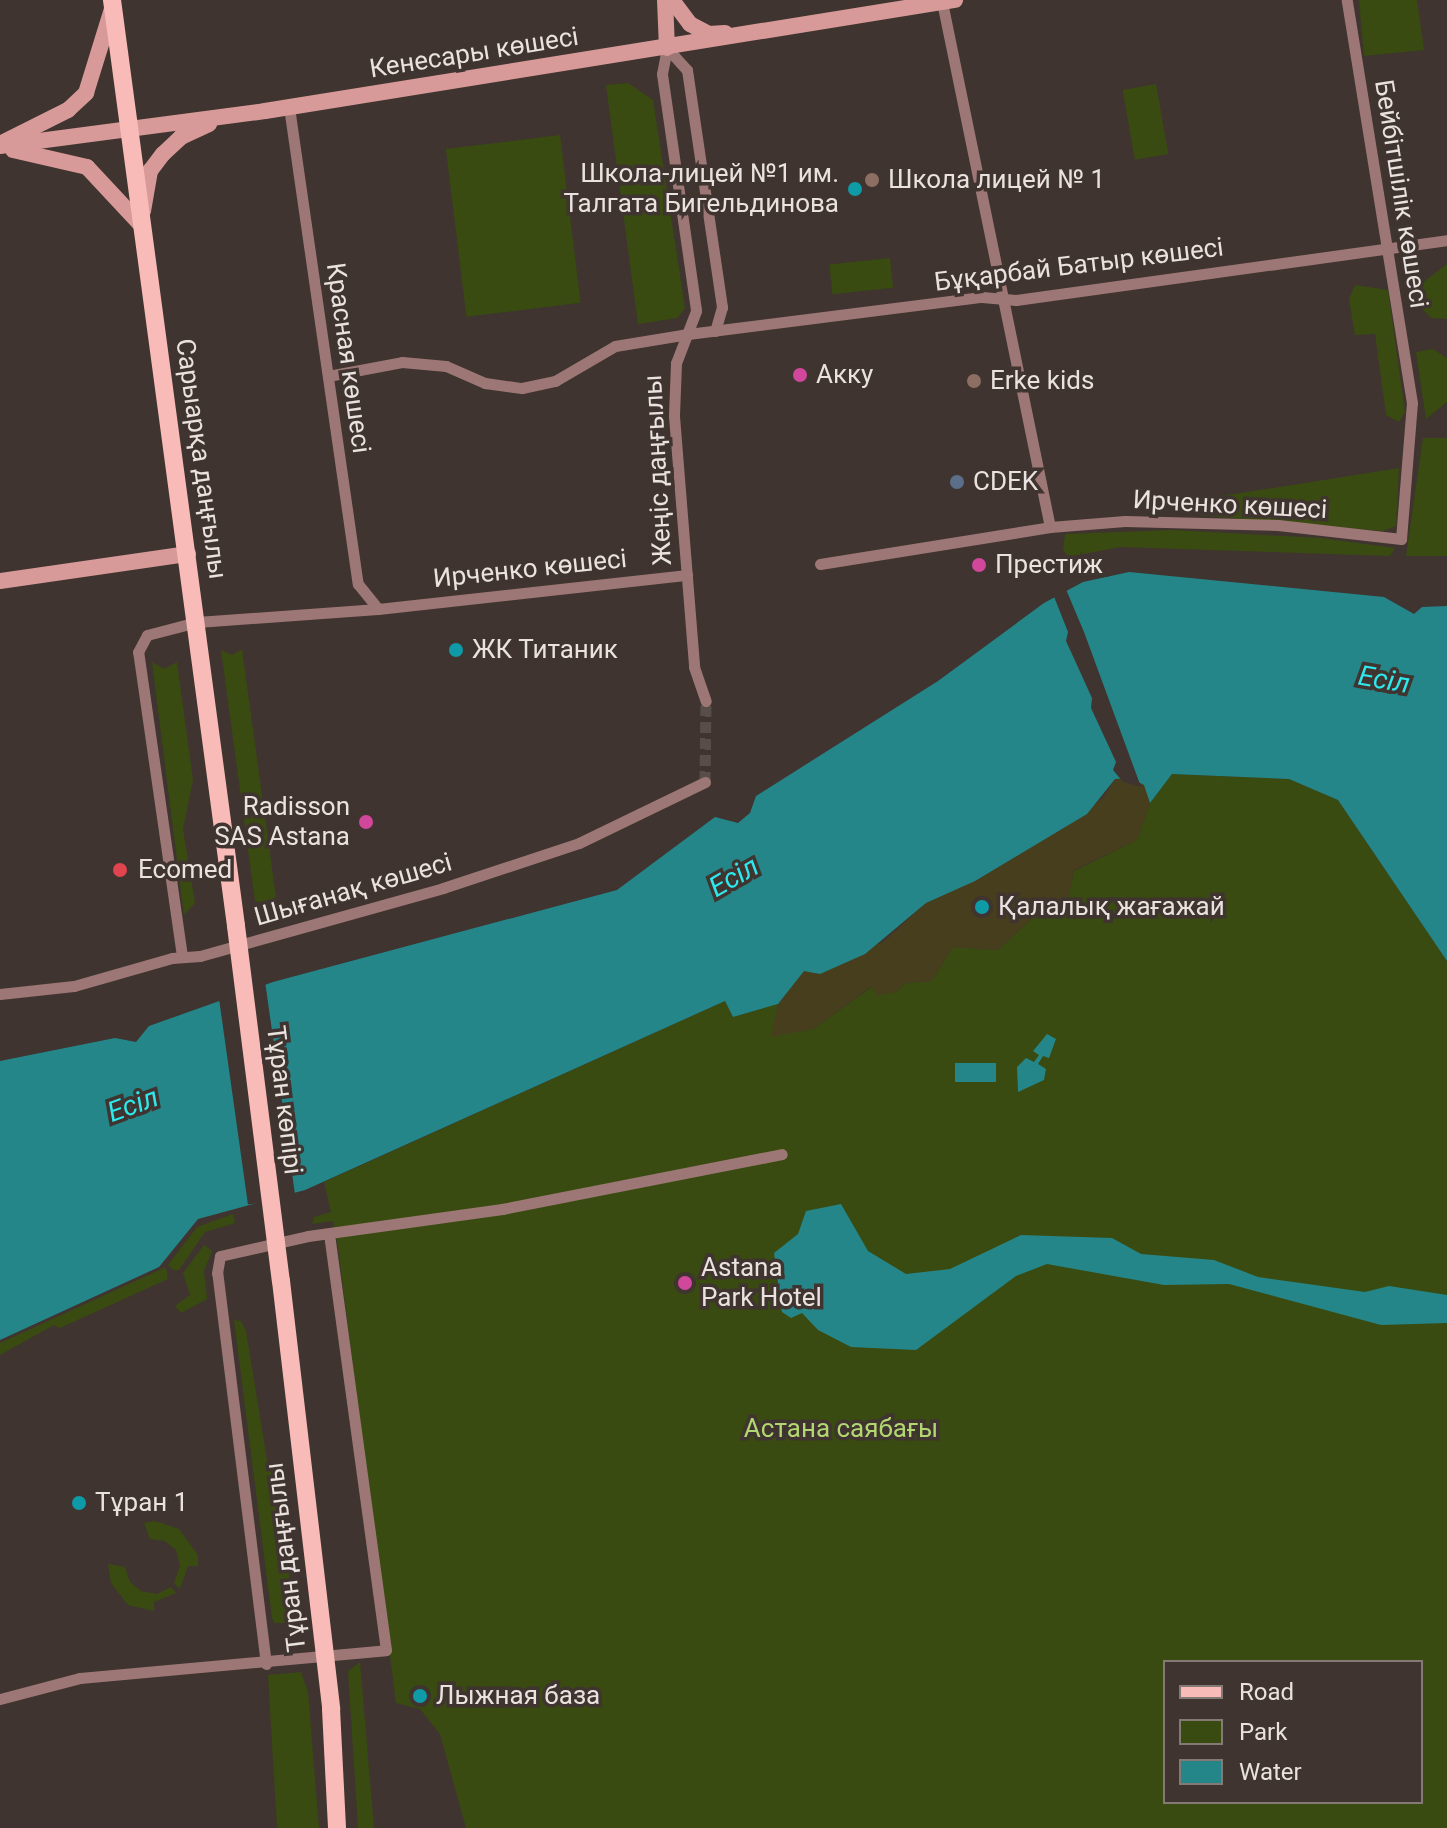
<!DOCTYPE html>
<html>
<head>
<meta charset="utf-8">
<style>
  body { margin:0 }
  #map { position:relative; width:1447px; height:1828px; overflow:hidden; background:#3f342f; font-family:Roboto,sans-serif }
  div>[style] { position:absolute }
  .green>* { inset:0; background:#394b11; transform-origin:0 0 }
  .sand>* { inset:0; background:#473e1e }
  .water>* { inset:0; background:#258689; transform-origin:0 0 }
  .pier>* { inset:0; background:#3f342f; transform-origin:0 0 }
  .street-tunnel>* { height:11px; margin-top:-5.5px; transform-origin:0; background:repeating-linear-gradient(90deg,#584e49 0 11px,transparent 0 16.5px) }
  .street>* { height:11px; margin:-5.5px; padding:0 5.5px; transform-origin:5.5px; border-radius:5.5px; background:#9d7775 }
  .secondary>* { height:16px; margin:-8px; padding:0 8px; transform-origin:8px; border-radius:8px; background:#d79a98 }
  .primary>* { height:18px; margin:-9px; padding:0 9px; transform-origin:9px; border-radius:9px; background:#f9bbb8 }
  .primary-bridge>* { height:18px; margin:-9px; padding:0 9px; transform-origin:9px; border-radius:9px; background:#f9bbb8 }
  .dots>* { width:22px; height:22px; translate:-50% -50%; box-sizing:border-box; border:4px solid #3f342f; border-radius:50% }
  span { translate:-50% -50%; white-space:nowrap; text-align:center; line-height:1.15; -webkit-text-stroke:7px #3f342f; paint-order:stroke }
  .street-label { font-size:26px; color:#e9e2df }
  .poi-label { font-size:26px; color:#e9e2df }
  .right { translate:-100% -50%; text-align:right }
  .left { translate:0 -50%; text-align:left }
  .park-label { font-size:26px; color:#b2d770 }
  .water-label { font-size:28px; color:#2de8ed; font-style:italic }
  .legend { position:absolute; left:1163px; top:1660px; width:260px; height:144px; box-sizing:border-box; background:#3f342f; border:2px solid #837a75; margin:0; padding:10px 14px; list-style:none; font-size:24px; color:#e9e2df }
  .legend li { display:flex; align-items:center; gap:16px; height:40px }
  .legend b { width:40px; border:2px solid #837a75 }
</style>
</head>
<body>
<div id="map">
  <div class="green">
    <i style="clip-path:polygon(1359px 0,1417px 0,1424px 50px,1364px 56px)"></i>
    <i style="clip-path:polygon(628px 83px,653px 100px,685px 308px,677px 318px,638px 324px,606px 85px)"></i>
    <i style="left:1156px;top:84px;width:71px;height:34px;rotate:80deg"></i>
    <i style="left:560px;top:135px;width:169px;height:115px;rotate:83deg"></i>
    <i style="left:890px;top:258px;width:30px;height:61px;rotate:84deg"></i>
    <i style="clip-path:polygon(1447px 264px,1447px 319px,1431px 318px,1408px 294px)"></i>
    <i style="clip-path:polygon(1355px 285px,1388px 290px,1405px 412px,1399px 422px,1386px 415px,1375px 334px,1355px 335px,1349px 299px)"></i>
    <i style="clip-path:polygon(1433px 349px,1447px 358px,1447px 402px,1426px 419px,1416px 352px)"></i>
    <i style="clip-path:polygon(1423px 438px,1447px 438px,1447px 556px,1406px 556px)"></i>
    <i style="clip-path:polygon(1399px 468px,1396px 526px,1383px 531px,1186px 514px,1203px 499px)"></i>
    <i style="clip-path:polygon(1173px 530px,1320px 538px,1395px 548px,1390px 556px,1120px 547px,1068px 557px,1063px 549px,1065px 534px)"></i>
    <i style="clip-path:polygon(242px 649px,277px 905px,275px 906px,255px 901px,221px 650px,232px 655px)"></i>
    <i style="clip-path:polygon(152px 662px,164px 669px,177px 662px,193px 780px,183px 829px,195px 903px,184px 915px)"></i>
    <i style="clip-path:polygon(evenodd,1172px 774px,1289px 779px,1338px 800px,1447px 961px,1447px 1828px,466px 1828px,440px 1734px,420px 1709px,396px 1703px,338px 1247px,333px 1221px,312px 1224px,314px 1217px,331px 1212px,324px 1182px,725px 1001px,733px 1017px,778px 1004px,772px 1036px,813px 1029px,873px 986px,896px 992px,905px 983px,932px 981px,953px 947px,998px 950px,1044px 907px,1066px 907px,1074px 871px,1137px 840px,1150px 803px,1172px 774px,1165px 1662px,1421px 1662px,1421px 1802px,1165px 1802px,1165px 1662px)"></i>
    <i style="clip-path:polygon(233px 1214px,235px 1223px,205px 1232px,179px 1270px,173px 1270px,168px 1265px,197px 1227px)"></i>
    <i style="clip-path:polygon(204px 1245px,212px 1251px,204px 1271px,207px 1299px,181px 1313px,175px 1306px,190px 1295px,183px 1273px)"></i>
    <i style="clip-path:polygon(166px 1267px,168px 1279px,60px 1328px,54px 1325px,0 1355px,0 1343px)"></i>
    <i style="clip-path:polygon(234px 1320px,241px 1321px,246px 1331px,268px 1466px,278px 1487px,295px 1623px,274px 1623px,272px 1618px)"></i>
    <i style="clip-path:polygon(155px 1521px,179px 1529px,198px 1555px,198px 1566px,188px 1566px,180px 1589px,174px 1583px,180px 1566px,176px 1550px,165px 1541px,150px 1539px,144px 1523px)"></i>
    <i style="clip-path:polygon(108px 1564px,125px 1567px,130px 1582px,141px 1591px,157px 1594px,171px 1587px,176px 1593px,154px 1602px,154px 1611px,128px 1605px,111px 1583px)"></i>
    <i style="clip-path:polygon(360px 1662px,374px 1828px,358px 1828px,348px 1671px)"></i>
    <i style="clip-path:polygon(301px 1672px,308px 1692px,319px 1828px,277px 1828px,268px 1675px)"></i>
  </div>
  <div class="sand">
    <i style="clip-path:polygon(1131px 778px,1145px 785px,1150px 803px,1137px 840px,1074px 870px,1066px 907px,1044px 907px,998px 950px,953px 947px,932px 981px,905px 983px,896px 992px,877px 996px,872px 986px,813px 1029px,771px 1037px,778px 1004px,804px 970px,883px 942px,926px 903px,1064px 828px,1103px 798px,1115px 779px)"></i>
  </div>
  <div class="water">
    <i style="clip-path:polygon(1129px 572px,1384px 597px,1414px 614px,1422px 607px,1447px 606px,1447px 961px,1338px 800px,1289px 779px,1172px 774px,1150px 803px,1144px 785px,1131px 778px,1115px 779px,1087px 814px,975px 881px,926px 903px,865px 954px,820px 974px,804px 971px,778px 1004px,733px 1017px,725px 1001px,305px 1190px,198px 1219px,159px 1267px,0 1340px,0 1061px,115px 1038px,136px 1042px,149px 1026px,273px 982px,617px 890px,715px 817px,738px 823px,750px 813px,756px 796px,938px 681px,1044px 603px,1083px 582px)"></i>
    <i style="clip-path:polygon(1047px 1034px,1056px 1039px,1049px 1058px,1043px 1056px,1038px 1064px,1046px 1069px,1044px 1080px,1018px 1092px,1017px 1067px,1026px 1058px,1034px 1062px,1039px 1055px,1033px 1051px)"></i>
    <i style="left:955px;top:1063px;width:41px;height:19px"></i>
    <i style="clip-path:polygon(841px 1204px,868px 1251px,906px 1274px,950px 1269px,1021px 1235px,1112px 1238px,1141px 1254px,1214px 1260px,1258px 1277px,1365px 1292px,1389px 1286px,1447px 1295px,1447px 1323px,1381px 1325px,1229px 1284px,1164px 1285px,1047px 1264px,1016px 1276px,916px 1350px,851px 1347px,818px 1330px,802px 1313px,791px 1318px,782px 1312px,774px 1253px,798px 1234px,806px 1211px)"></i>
  </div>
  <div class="pier">
    <i style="clip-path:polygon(1065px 587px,1084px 632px,1141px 787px,1123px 782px,1113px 770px,1116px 762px,1091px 708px,1092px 698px,1066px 641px,1068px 632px,1053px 594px)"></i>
    <i style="left:265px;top:981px;width:219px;height:48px;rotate:82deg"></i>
  </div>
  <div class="street-tunnel">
    <i style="left:705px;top:782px;width:81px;rotate:-89.3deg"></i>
  </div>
  <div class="street">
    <i style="left:942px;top:2px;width:536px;rotate:78.38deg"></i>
    <i style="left:667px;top:48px;width:26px;rotate:101deg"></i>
    <i style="left:662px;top:74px;width:239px;rotate:81.8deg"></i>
    <i style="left:696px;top:311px;width:56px;rotate:111deg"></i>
    <i style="left:676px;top:363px;width:53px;rotate:92.2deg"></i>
    <i style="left:674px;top:416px;width:252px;rotate:85.4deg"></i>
    <i style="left:694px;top:667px;width:36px;rotate:71deg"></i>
    <i style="left:667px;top:48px;width:30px;rotate:48deg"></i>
    <i style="left:687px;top:70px;width:240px;rotate:81.6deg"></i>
    <i style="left:722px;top:307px;width:25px;rotate:106deg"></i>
    <i style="left:289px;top:107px;width:482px;rotate:81.8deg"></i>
    <i style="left:358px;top:584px;width:32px;rotate:51deg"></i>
    <i style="left:328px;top:376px;width:75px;rotate:-10.7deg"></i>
    <i style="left:402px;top:362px;width:44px;rotate:5.2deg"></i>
    <i style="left:446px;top:366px;width:43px;rotate:23.6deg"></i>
    <i style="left:485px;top:383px;width:37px;rotate:8deg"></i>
    <i style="left:522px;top:388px;width:34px;rotate:-12deg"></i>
    <i style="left:555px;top:381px;width:69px;rotate:-30.3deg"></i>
    <i style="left:615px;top:346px;width:74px;rotate:-9.3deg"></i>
    <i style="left:688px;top:334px;width:296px;rotate:-7.2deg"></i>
    <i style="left:982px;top:297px;width:34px;rotate:5deg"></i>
    <i style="left:1016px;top:300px;width:435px;rotate:-7.9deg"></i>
    <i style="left:820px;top:564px;width:233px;rotate:-9.1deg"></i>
    <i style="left:1050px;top:527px;width:75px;rotate:-4.6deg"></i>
    <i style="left:1125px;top:521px;width:153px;rotate:1.5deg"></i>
    <i style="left:1278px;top:525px;width:124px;rotate:6.5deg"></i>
    <i style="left:1401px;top:539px;width:136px;rotate:-85.4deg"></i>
    <i style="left:1412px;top:403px;width:408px;rotate:-99.2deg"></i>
    <i style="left:182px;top:956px;width:307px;rotate:-98.2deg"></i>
    <i style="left:138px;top:652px;width:19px;rotate:-62deg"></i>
    <i style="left:147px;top:635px;width:52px;rotate:-14.6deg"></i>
    <i style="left:197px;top:622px;width:181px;rotate:-4.1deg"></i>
    <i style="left:378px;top:609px;width:311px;rotate:-6.3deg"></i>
    <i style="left:0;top:994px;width:74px;rotate:-6.2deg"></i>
    <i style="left:74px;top:986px;width:102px;rotate:-15.9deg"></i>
    <i style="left:172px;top:958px;width:28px;rotate:-4deg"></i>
    <i style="left:200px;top:956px;width:252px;rotate:-15.6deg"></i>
    <i style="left:443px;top:888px;width:143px;rotate:-18.3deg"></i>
    <i style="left:579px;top:843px;width:140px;rotate:-25.8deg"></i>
    <i style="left:266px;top:1664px;width:394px;rotate:-97.1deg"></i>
    <i style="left:217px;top:1273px;width:17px;rotate:-80deg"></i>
    <i style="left:220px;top:1256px;width:90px;rotate:-12.8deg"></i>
    <i style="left:308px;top:1236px;width:196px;rotate:-7.9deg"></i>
    <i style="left:502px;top:1209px;width:285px;rotate:-11.1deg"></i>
    <i style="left:0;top:1699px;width:83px;rotate:-14.7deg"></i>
    <i style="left:80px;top:1678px;width:307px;rotate:-5.2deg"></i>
    <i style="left:386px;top:1650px;width:418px;rotate:-97.8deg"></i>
  </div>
  <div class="secondary">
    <i style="left:665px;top:0;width:48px;rotate:87.6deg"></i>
    <i style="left:672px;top:0;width:30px;rotate:53deg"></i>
    <i style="left:690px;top:24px;width:21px;rotate:28deg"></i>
    <i style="left:709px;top:34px;width:16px;rotate:-4deg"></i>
    <i style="left:4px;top:142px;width:72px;rotate:-26.6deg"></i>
    <i style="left:68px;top:110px;width:25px;rotate:-43deg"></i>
    <i style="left:86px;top:93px;width:88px;rotate:-72.8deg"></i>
    <i style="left:0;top:146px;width:267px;rotate:-7.5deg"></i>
    <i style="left:265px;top:111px;width:699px;rotate:-9.14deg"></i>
    <i style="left:13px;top:150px;width:76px;rotate:12.9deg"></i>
    <i style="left:87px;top:167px;width:79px;rotate:47deg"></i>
    <i style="left:143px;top:211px;width:41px;rotate:-80.1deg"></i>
    <i style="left:150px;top:171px;width:21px;rotate:-53deg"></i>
    <i style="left:163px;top:154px;width:25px;rotate:-43deg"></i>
    <i style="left:181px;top:137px;width:31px;rotate:-25deg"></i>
    <i style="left:0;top:581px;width:190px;rotate:-8.2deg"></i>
  </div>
  <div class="primary">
    <i style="left:112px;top:0;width:934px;rotate:82.37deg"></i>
    <i style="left:281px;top:1281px;width:431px;rotate:83.3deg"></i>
    <i style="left:331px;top:1709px;width:119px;rotate:87.1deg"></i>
  </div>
  <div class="primary-bridge">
    <i style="left:236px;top:926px;width:358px;rotate:82.8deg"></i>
  </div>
  <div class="dots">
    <i style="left:872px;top:180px;background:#8d6e63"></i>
    <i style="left:855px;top:189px;background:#0f9aa8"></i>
    <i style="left:800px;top:375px;background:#d1479c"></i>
    <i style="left:974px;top:381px;background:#8d6e63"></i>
    <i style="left:957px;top:482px;background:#5c6f8a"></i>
    <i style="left:979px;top:565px;background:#d1479c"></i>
    <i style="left:456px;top:650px;background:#0f9aa8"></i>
    <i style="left:366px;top:822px;background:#d1479c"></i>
    <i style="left:120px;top:870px;background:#e0444e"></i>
    <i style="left:982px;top:907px;background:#0f9aa8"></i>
    <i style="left:685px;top:1283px;background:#d1479c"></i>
    <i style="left:79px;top:1503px;background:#0f9aa8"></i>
    <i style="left:420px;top:1696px;background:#0f9aa8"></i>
  </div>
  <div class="street-label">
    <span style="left:474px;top:53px;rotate:-9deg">Кенесары көшесі</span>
    <span style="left:1401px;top:194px;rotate:81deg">Бейбітшілік көшесі</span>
    <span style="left:1079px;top:265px;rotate:-7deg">Бұқарбай Батыр көшесі</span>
    <span style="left:348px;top:358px;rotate:82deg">Красная көшесі</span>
    <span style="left:201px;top:459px;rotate:82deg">Сарыарқа даңғылы</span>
    <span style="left:658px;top:470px;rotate:-93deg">Жеңіс даңғылы</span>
    <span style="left:1230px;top:505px;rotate:3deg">Ирченко көшесі</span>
    <span style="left:530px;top:569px;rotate:-6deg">Ирченко көшесі</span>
    <span style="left:353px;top:890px;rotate:-16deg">Шығанақ көшесі</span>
    <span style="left:284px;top:1100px;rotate:83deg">Тұран көпірі</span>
    <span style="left:286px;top:1557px;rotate:-97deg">Тұран даңғылы</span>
  </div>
  <div class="poi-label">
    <span class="right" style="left:839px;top:189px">Школа-лицей №1 им.<br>Талгата Бигельдинова</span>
    <span class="left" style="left:888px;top:180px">Школа лицей № 1</span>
    <span class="left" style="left:816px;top:375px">Акку</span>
    <span class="left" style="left:990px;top:381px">Erke kids</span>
    <span class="left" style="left:973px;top:482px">CDEK</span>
    <span class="left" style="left:995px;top:565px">Престиж</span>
    <span class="left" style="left:472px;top:650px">ЖК Титаник</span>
    <span class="right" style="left:350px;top:822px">Radisson<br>SAS Astana</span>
    <span class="left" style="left:138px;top:870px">Ecomed</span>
    <span class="left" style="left:998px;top:907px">Қалалық жағажай</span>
    <span class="left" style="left:701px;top:1283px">Astana<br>Park Hotel</span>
    <span class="left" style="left:95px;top:1503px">Тұран 1</span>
    <span class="left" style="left:436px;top:1696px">Лыжная база</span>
  </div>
  <div class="park-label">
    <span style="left:841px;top:1429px">Астана саябағы</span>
  </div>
  <div class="water-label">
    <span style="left:1384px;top:680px;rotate:10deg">Есіл</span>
    <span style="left:734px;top:877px;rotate:-30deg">Есіл</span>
    <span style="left:133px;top:1105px;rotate:-20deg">Есіл</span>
  </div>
  <ul class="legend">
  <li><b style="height:10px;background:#f9bbb8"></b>Road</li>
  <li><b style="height:22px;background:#394b11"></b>Park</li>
  <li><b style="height:22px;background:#258689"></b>Water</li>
  </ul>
</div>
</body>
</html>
